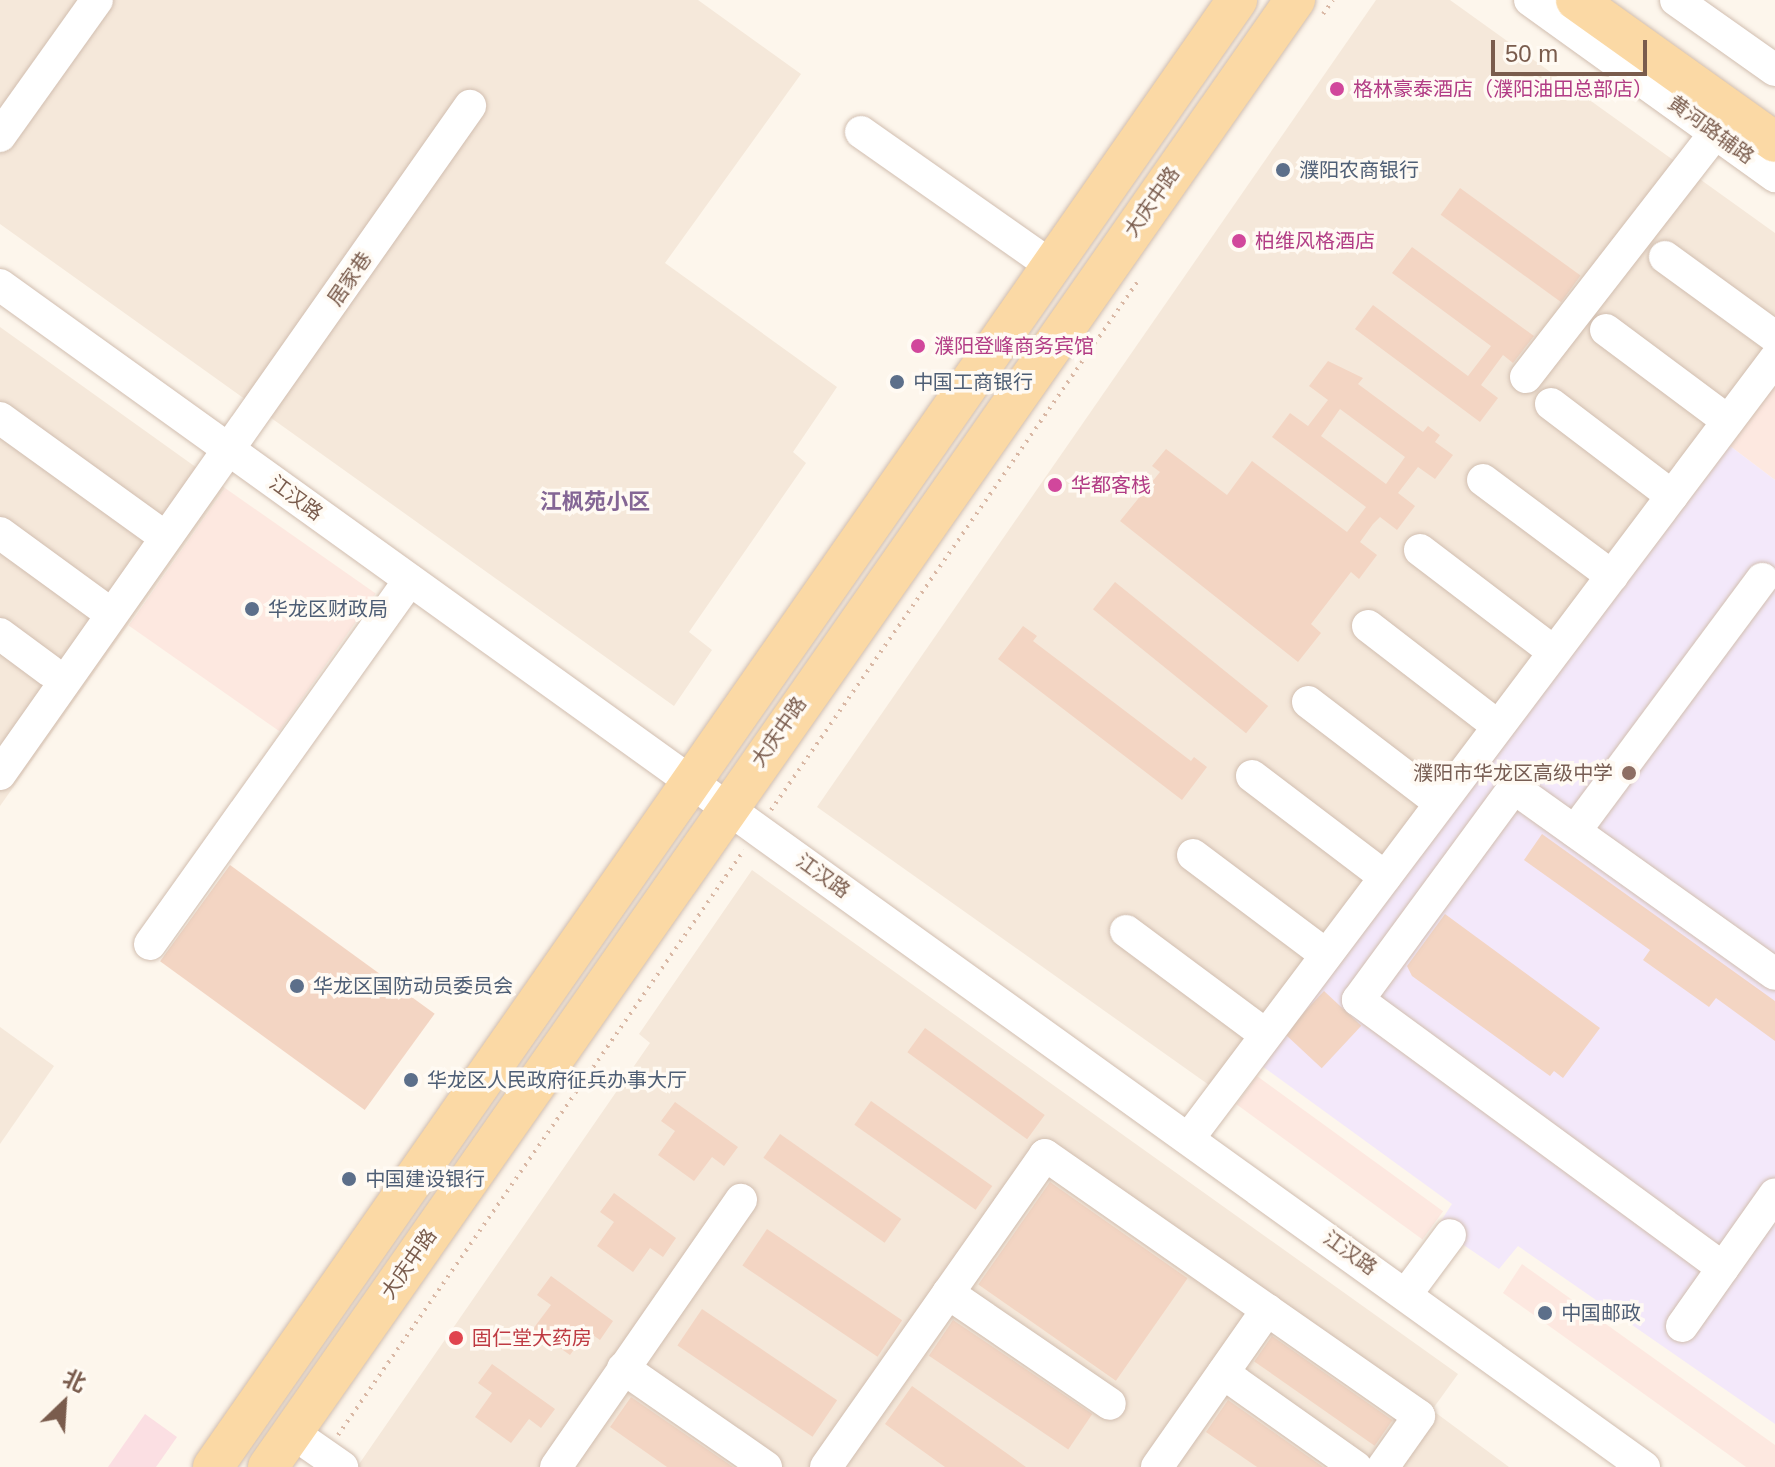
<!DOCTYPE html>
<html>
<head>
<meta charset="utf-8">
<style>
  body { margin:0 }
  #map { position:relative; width:1775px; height:1467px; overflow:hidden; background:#fdf6ec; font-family:Arial,"Noto Sans SC",sans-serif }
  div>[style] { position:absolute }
  .residential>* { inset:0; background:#f5e8da }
  .commercial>* { inset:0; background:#fde8e0; transform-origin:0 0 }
  .education>* { inset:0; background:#f3e8fa }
  .medical>* { inset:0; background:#fbdfe3 }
  .building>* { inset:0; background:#f3d5c3; transform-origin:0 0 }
  .path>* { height:4px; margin-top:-2px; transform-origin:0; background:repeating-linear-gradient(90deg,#d9b8a5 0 2px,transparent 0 8px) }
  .roads { filter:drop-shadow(0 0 2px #d1beb0) drop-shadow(0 0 2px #d1beb0) }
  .minor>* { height:32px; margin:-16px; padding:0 16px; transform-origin:16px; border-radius:16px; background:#fff }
  .major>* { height:40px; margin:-20px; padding:0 20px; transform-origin:20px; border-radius:20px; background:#fbd9a5 }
  .dots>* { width:22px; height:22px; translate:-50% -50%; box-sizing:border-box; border:4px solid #fffaf3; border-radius:50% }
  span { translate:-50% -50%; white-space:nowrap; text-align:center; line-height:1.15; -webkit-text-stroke:7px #fffaf3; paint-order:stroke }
  .hotel-label { font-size:20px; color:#b23c85 }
  .left { translate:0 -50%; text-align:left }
  .street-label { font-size:20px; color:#7a5c4d }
  .service-label { font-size:20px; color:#4e5e75 }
  .education-label { font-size:20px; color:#785e54 }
  .right { translate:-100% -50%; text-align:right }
  .health-label { font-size:20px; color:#be3a42 }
  .neighbourhood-label { font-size:22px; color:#846695; font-weight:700 }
  .north { position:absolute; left:24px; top:1363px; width:80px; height:80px; -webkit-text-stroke:6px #fffaf3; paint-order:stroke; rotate:25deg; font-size:22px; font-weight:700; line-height:32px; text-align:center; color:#7a5c4d }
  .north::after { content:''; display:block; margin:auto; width:28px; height:36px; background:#7a5c4d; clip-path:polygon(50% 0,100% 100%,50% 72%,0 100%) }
  .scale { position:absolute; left:1491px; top:40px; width:156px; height:36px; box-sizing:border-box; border:4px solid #7a5c4d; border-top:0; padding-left:10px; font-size:24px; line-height:28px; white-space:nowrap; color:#7a5c4d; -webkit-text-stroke:6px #fffaf3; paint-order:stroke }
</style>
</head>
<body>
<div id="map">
  <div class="residential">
    <i style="clip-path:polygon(0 0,698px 0,801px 74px,665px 263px,837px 387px,793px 452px,806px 463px,689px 632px,712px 650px,674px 706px,0 224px)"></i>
    <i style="clip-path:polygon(1376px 0,1450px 0,1775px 233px,1775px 386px,1233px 1102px,817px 807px)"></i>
    <i style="clip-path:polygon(0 327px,225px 488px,0 806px)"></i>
    <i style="clip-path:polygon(752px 870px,1458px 1374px,1432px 1410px,1509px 1467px,357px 1467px,650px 1043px,639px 1034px)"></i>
    <i style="clip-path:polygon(0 1027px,54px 1066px,0 1144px)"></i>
  </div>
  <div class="commercial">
    <i style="clip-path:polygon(1775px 386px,1775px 480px,1730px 446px)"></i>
    <i style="left:225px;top:488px;width:184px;height:168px;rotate:35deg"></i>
    <i style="left:1257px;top:1076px;width:230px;height:35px;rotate:36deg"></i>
    <i style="clip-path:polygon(1522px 1264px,1775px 1445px,1775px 1467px,1746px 1467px,1503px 1293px)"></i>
  </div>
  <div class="education">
    <i style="clip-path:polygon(1730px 446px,1775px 480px,1775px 1424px,1518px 1246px,1499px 1269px,1437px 1227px,1452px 1204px,1262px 1066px)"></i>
  </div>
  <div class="medical">
    <i style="clip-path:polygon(145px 1414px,177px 1437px,156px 1467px,108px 1467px)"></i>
  </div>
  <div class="building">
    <i style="left:1460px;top:188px;width:149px;height:33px;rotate:36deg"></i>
    <i style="clip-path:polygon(1412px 247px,1534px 336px,1513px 363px,1503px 355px,1481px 385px,1498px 398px,1480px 422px,1355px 329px,1373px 305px,1468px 376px,1491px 346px,1392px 273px)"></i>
    <i style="clip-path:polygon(evenodd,1328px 361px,1363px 378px,1358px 384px,1423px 432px,1428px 426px,1440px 435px,1435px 442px,1453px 455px,1435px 479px,1418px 467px,1398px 493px,1415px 506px,1397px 530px,1380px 517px,1373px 524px,1360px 542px,1377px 555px,1359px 579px,1351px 572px,1311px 624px,1321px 633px,1298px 662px,1120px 521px,1160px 472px,1152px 466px,1166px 449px,1227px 495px,1252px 461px,1347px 532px,1366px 507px,1272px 437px,1290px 413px,1308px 426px,1328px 400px,1309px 386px,1328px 361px,1340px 409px,1405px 457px,1386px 484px,1321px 436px,1340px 409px)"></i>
    <i style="left:1115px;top:582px;width:197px;height:35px;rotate:39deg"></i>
    <i style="clip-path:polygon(1023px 626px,1037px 636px,1033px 641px,1191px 761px,1194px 757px,1207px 767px,1182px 800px,998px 659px)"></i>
    <i style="clip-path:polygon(1542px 834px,1775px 1001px,1775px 1041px,1716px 998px,1709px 1007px,1643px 960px,1650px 950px,1524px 860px)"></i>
    <i style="left:230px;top:865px;width:253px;height:119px;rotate:36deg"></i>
    <i style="clip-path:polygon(1445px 914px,1600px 1028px,1563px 1078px,1554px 1071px,1550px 1076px,1412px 976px,1407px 966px)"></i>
    <i style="left:1324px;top:991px;width:51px;height:58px;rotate:43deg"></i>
    <i style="left:925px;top:1028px;width:148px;height:30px;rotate:36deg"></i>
    <i style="left:871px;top:1101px;width:148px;height:29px;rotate:35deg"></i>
    <i style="clip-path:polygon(675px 1102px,738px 1147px,724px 1166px,712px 1157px,694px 1181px,658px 1155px,675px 1131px,661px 1121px)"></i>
    <i style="left:780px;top:1134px;width:148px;height:29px;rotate:35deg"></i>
    <i style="left:1050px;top:1182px;width:168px;height:125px;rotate:35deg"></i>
    <i style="clip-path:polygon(614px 1193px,676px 1238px,663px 1257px,650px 1248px,633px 1272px,597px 1246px,614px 1222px,600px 1212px)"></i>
    <i style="left:767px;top:1229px;width:163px;height:44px;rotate:34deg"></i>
    <i style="clip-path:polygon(551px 1276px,613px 1321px,600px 1340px,587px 1331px,570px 1355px,533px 1329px,551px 1305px,537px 1295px)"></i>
    <i style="left:702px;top:1309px;width:163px;height:44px;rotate:34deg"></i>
    <i style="left:953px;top:1320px;width:168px;height:43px;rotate:34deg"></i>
    <i style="left:1272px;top:1336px;width:147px;height:31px;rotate:35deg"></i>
    <i style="clip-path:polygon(492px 1364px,555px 1409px,541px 1428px,529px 1419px,511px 1443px,475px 1417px,492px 1393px,478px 1383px)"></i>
    <i style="clip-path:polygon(912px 1386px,1026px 1467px,945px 1467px,885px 1424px)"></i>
    <i style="clip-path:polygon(631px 1397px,733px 1467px,667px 1467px,610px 1427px)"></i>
    <i style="clip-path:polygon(1228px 1400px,1323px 1467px,1257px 1467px,1206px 1432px)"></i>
  </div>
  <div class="path">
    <i style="left:1323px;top:14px;width:17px;rotate:-54deg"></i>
    <i style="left:771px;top:810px;width:644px;rotate:-55.25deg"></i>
    <i style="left:338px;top:1435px;width:712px;rotate:-55.24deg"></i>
  </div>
  <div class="roads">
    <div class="minor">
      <i style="left:1530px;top:0;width:302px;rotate:35.7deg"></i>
      <i style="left:1676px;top:0;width:121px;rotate:35.3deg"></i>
      <i style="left:861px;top:132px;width:231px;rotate:35.1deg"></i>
      <i style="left:0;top:136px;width:167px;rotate:-54.5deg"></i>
      <i style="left:1665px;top:257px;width:136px;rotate:36deg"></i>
      <i style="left:0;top:285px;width:2025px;rotate:35.72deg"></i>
      <i style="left:1606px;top:330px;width:152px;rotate:36.7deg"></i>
      <i style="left:1526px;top:377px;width:309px;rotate:-52.2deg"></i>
      <i style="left:1551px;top:404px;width:152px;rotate:37.2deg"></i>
      <i style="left:0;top:418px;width:190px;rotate:35.8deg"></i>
      <i style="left:1483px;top:480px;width:161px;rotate:36.7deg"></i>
      <i style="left:0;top:533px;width:124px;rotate:36.1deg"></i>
      <i style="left:1420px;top:550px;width:168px;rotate:37.3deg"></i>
      <i style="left:1368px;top:626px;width:164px;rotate:37.6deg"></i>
      <i style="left:0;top:634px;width:62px;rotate:36.5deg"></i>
      <i style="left:1308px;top:702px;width:166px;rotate:37.4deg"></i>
      <i style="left:0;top:774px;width:817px;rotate:-54.87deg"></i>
      <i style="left:1252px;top:776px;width:167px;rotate:37.2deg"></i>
      <i style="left:1575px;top:831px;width:314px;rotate:-53.4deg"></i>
      <i style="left:1193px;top:855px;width:166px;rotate:36.9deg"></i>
      <i style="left:1126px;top:931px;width:174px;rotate:36.6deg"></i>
      <i style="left:150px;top:944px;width:447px;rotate:-54.5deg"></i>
      <i style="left:1189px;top:1138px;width:975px;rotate:-53.05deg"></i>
      <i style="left:1723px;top:1268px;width:453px;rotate:-143.7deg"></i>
      <i style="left:1358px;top:1000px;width:263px;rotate:-53.7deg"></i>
      <i style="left:1514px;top:788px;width:320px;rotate:35.5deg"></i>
      <i style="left:948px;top:1293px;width:196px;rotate:34.4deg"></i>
      <i style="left:1407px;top:1293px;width:72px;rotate:-53.4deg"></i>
      <i style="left:1682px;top:1326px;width:161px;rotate:-54.8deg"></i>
      <i style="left:623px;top:1368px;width:174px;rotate:34.7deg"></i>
      <i style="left:1223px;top:1373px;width:163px;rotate:35.3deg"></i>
      <i style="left:293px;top:1433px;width:60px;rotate:34.8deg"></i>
      <i style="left:556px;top:1467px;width:325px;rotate:-55.3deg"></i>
      <i style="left:826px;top:1467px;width:381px;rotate:-54.9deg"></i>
      <i style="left:1045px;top:1155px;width:456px;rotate:34.9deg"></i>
      <i style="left:1419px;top:1416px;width:62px;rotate:125.2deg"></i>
      <i style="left:1157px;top:1467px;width:192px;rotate:-55deg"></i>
    </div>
    <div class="major">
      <i style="left:1576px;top:0;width:244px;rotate:35.5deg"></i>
      <i style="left:213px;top:1467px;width:1789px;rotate:-55.08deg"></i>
      <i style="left:268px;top:1467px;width:1791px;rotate:-55.01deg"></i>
    </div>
  </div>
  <div class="dots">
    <i style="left:1337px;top:89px;background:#d1479c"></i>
    <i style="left:1283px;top:170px;background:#5c6f8a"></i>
    <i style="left:1239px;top:241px;background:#d1479c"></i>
    <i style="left:918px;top:346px;background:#d1479c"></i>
    <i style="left:897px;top:382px;background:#5c6f8a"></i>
    <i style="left:1055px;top:485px;background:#d1479c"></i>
    <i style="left:252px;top:609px;background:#5c6f8a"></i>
    <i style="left:1629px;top:773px;background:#8d6e63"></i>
    <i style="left:297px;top:986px;background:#5c6f8a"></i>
    <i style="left:411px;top:1080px;background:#5c6f8a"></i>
    <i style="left:349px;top:1179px;background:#5c6f8a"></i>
    <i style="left:1545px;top:1313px;background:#5c6f8a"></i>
    <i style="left:456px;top:1338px;background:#e0444e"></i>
  </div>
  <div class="hotel-label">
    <span class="left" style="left:1353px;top:89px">格林豪泰酒店（濮阳油田总部店）</span>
    <span class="left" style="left:1255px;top:241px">柏维风格酒店</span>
    <span class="left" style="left:934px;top:346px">濮阳登峰商务宾馆</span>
    <span class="left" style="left:1071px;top:485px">华都客栈</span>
  </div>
  <div class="street-label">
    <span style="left:1711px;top:130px;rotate:36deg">黄河路辅路</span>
    <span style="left:1152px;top:202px;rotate:-55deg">大庆中路</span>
    <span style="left:350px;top:279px;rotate:-55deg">居家巷</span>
    <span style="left:296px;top:498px;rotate:36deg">江汉路</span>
    <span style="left:779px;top:732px;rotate:-55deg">大庆中路</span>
    <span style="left:823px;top:876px;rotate:36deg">江汉路</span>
    <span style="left:1350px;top:1253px;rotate:36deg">江汉路</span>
    <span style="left:409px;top:1264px;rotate:-55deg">大庆中路</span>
  </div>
  <div class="service-label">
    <span class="left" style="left:1299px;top:170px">濮阳农商银行</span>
    <span class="left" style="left:913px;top:382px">中国工商银行</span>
    <span class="left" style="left:268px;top:609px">华龙区财政局</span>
    <span class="left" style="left:313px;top:986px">华龙区国防动员委员会</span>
    <span class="left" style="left:427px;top:1080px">华龙区人民政府征兵办事大厅</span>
    <span class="left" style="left:365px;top:1179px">中国建设银行</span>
    <span class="left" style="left:1561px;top:1313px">中国邮政</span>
  </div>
  <div class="education-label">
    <span class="right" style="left:1613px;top:773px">濮阳市华龙区高级中学</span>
  </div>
  <div class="health-label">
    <span class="left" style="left:472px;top:1338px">固仁堂大药房</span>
  </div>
  <div class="neighbourhood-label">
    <span style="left:595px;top:502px">江枫苑小区</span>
  </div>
  <div class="north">北</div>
  <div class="scale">50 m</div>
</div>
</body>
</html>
